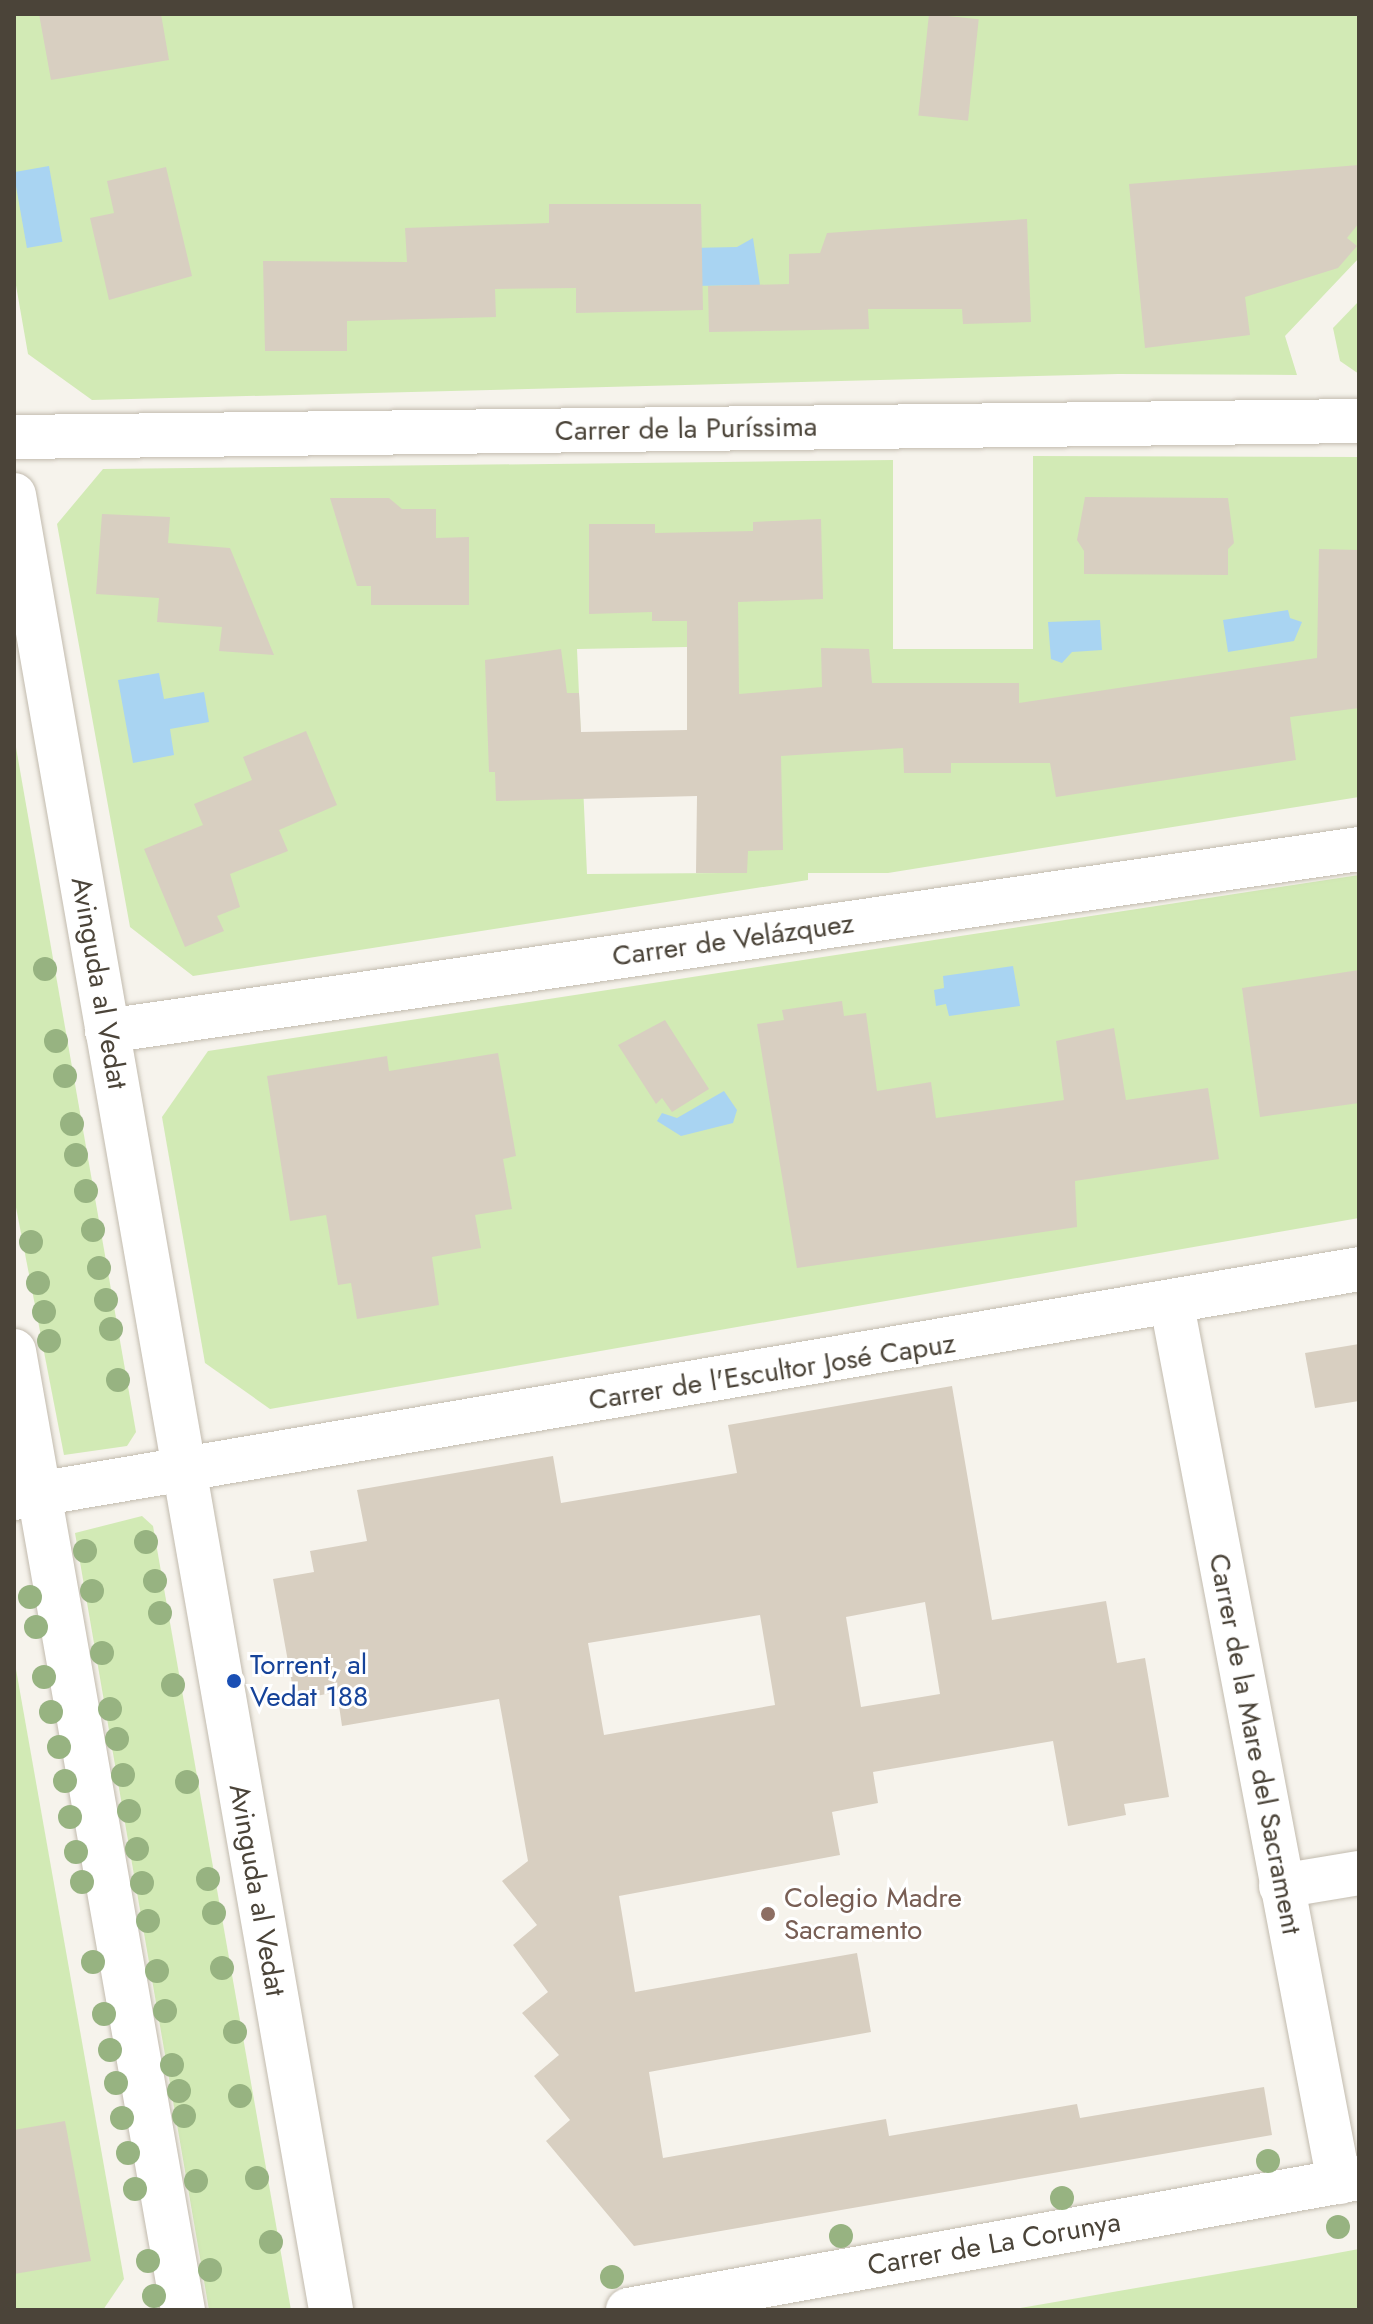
<!DOCTYPE html>
<html>
<head>
<meta charset="utf-8">
<style>
  body { margin:0 }
  #map { position:relative; width:1373px; height:2324px; overflow:hidden; background:#f6f3ec; font-family:Jost,sans-serif }
  div>[style] { position:absolute }
  .green>* { inset:0; background:#d2eab5 }
  .water>* { inset:0; background:#a9d4f2; transform-origin:0 0 }
  .building>* { inset:0; background:#d8cfc1; transform-origin:0 0 }
  .roads { filter:drop-shadow(0 0 2px #c2bbae) drop-shadow(0 0 2px #c2bbae) }
  .minor>* { height:44px; margin:-22px; padding:0 22px; transform-origin:22px; border-radius:22px; background:#fff }
  .trees>* { width:24px; height:24px; margin:-12px; border-radius:50%; background:#97b381 }
  .dots>* { width:22px; height:22px; translate:-50% -50%; box-sizing:border-box; border:4px solid #fff; border-radius:50% }
  span { translate:-50% -50%; white-space:nowrap; text-align:center; line-height:1.15; -webkit-text-stroke:6px #fff; paint-order:stroke }
  .street-label { font-size:28px; color:#4b4439 }
  .transit-label { font-size:28px; color:#164399 }
  .left { translate:0 -50%; text-align:left }
  .education-label { font-size:28px; color:#785e54 }
  .frame { position:absolute; inset:0; border:16px solid #4b4439; pointer-events:none }
</style>
</head>
<body>
<div id="map">
  <div class="green">
    <i style="clip-path:polygon(14px 14px,1359px 14px,1359px 258px,1285px 336px,1297px 375px,1118px 374px,92px 400px,28px 354px,14px 274px)"></i>
    <i style="clip-path:polygon(1359px 301px,1359px 374px,1340px 361px,1333px 328px)"></i>
    <i style="clip-path:polygon(evenodd,1033px 456px,1359px 457px,1359px 797px,888px 873px,808px 873px,808px 880px,193px 976px,130px 927px,57px 524px,103px 469px,893px 460px,893px 649px,1033px 649px,1033px 456px,687px 647px,722px 823px,721px 873px,587px 874px,577px 649px,687px 647px)"></i>
    <i style="clip-path:polygon(14px 736px,136px 1432px,127px 1446px,64px 1455px,14px 1197px)"></i>
    <i style="clip-path:polygon(1359px 875px,1359px 1218px,270px 1409px,205px 1363px,162px 1117px,208px 1051px)"></i>
    <i style="clip-path:polygon(142px 1516px,153px 1526px,291px 2310px,209px 2310px,75px 1533px)"></i>
    <i style="clip-path:polygon(14px 1658px,124px 2279px,103px 2310px,14px 2310px)"></i>
    <i style="clip-path:polygon(1359px 2249px,1359px 2310px,1008px 2310px,1299px 2260px)"></i>
  </div>
  <div class="water">
    <i style="left:49px;top:166px;width:77px;height:36px;rotate:80deg"></i>
    <i style="clip-path:polygon(753px 238px,760px 285px,690px 286px,690px 248px,737px 247px)"></i>
    <i style="clip-path:polygon(1288px 610px,1290px 618px,1302px 622px,1294px 641px,1228px 652px,1223px 620px)"></i>
    <i style="clip-path:polygon(1100px 620px,1102px 650px,1072px 652px,1062px 663px,1051px 659px,1048px 622px)"></i>
    <i style="clip-path:polygon(159px 673px,164px 699px,204px 692px,209px 722px,170px 729px,174px 755px,133px 763px,118px 680px)"></i>
    <i style="clip-path:polygon(1013px 966px,1020px 1006px,949px 1016px,946px 1004px,936px 1006px,934px 990px,944px 988px,943px 976px)"></i>
    <i style="clip-path:polygon(724px 1091px,737px 1110px,733px 1123px,681px 1136px,657px 1121px,662px 1113px,677px 1118px)"></i>
  </div>
  <div class="building">
    <i style="clip-path:polygon(39px 14px,161px 14px,169px 60px,51px 80px)"></i>
    <i style="left:929px;top:14px;width:50px;height:102px;rotate:6deg"></i>
    <i style="clip-path:polygon(1359px 165px,1359px 223px,1347px 238px,1357px 246px,1338px 268px,1245px 297px,1250px 335px,1145px 348px,1129px 184px)"></i>
    <i style="clip-path:polygon(166px 167px,192px 276px,109px 300px,90px 218px,114px 213px,107px 181px)"></i>
    <i style="clip-path:polygon(549px 204px,701px 204px,703px 310px,576px 313px,576px 288px,495px 289px,496px 317px,347px 321px,347px 351px,265px 351px,263px 261px,407px 262px,405px 228px,549px 223px)"></i>
    <i style="clip-path:polygon(1027px 219px,1031px 322px,963px 324px,962px 309px,868px 309px,869px 329px,709px 332px,708px 286px,789px 284px,789px 254px,820px 253px,827px 233px)"></i>
    <i style="clip-path:polygon(1085px 497px,1228px 498px,1234px 543px,1228px 549px,1228px 575px,1084px 574px,1084px 551px,1077px 540px)"></i>
    <i style="clip-path:polygon(330px 498px,389px 498px,402px 509px,436px 509px,436px 538px,469px 537px,469px 605px,371px 605px,371px 586px,357px 586px)"></i>
    <i style="clip-path:polygon(102px 514px,170px 517px,168px 543px,230px 548px,274px 655px,219px 651px,222px 627px,157px 622px,159px 598px,96px 594px)"></i>
    <i style="clip-path:polygon(821px 519px,823px 599px,738px 602px,739px 694px,822px 687px,821px 648px,869px 649px,872px 683px,1019px 683px,1019px 703px,1317px 658px,1319px 549px,1359px 550px,1359px 708px,1290px 717px,1296px 760px,1056px 797px,1050px 763px,951px 763px,951px 773px,904px 773px,903px 748px,781px 756px,783px 850px,748px 851px,747px 873px,696px 873px,697px 796px,496px 801px,495px 772px,489px 772px,485px 660px,561px 649px,567px 693px,579px 693px,581px 732px,687px 730px,687px 621px,652px 621px,652px 612px,589px 614px,589px 524px,655px 524px,655px 533px,753px 531px,753px 522px)"></i>
    <i style="clip-path:polygon(306px 731px,337px 805px,279px 830px,288px 851px,230px 874px,240px 907px,217px 916px,224px 931px,185px 947px,144px 849px,203px 825px,194px 804px,252px 780px,243px 757px)"></i>
    <i style="clip-path:polygon(1359px 970px,1359px 1103px,1260px 1117px,1242px 988px)"></i>
    <i style="clip-path:polygon(842px 1001px,844px 1016px,866px 1013px,877px 1091px,931px 1082px,936px 1118px,1064px 1100px,1056px 1041px,1114px 1028px,1126px 1100px,1208px 1088px,1219px 1159px,1075px 1181px,1077px 1227px,797px 1268px,757px 1024px,784px 1020px,782px 1010px)"></i>
    <i style="clip-path:polygon(665px 1020px,709px 1089px,672px 1112px,662px 1098px,656px 1104px,618px 1045px)"></i>
    <i style="clip-path:polygon(498px 1053px,516px 1156px,503px 1159px,512px 1209px,475px 1215px,481px 1248px,432px 1257px,439px 1305px,357px 1319px,351px 1283px,338px 1285px,326px 1215px,290px 1221px,267px 1076px,387px 1056px,389px 1071px)"></i>
    <i style="clip-path:polygon(1359px 1344px,1359px 1401px,1315px 1408px,1305px 1353px)"></i>
    <i style="clip-path:polygon(evenodd,952px 1386px,992px 1620px,1106px 1601px,1117px 1663px,1145px 1658px,1169px 1797px,1124px 1804px,1126px 1815px,1068px 1826px,1053px 1741px,873px 1772px,878px 1803px,832px 1812px,840px 1855px,619px 1896px,635px 1992px,857px 1953px,871px 2032px,649px 2072px,663px 2158px,886px 2119px,889px 2136px,1077px 2104px,1080px 2118px,1264px 2087px,1272px 2135px,634px 2246px,546px 2141px,570px 2120px,534px 2076px,559px 2055px,522px 2013px,548px 1992px,513px 1945px,537px 1925px,502px 1881px,528px 1861px,499px 1699px,342px 1726px,337px 1692px,295px 1700px,273px 1579px,314px 1572px,310px 1551px,367px 1541px,357px 1490px,553px 1456px,561px 1503px,737px 1473px,728px 1425px,952px 1386px,925px 1602px,940px 1694px,861px 1707px,846px 1617px,925px 1602px,952px 1386px,760px 1615px,775px 1705px,604px 1735px,588px 1643px,760px 1615px)"></i>
    <i style="clip-path:polygon(65px 2121px,91px 2261px,14px 2274px,14px 2130px)"></i>
  </div>
  <div class="roads">
    <div class="minor">
      <i style="left:14px;top:437px;width:1345px;rotate:-0.68deg"></i>
      <i style="left:14px;top:495px;width:1842px;rotate:80.09deg"></i>
      <i style="left:107px;top:1031px;width:1265px;rotate:-8.27deg"></i>
      <i style="left:1172px;top:1305px;width:893px;rotate:79.22deg"></i>
      <i style="left:14px;top:1351px;width:974px;rotate:80.01deg"></i>
      <i style="left:14px;top:1498px;width:1364px;rotate:-9.66deg"></i>
      <i style="left:1281px;top:1886px;width:79px;rotate:-9.5deg"></i>
      <i style="left:628px;top:2310px;width:743px;rotate:-10.24deg"></i>
    </div>
  </div>
  <div class="trees">
    <i style="left:45px;top:969px"></i>
    <i style="left:56px;top:1041px"></i>
    <i style="left:65px;top:1076px"></i>
    <i style="left:72px;top:1124px"></i>
    <i style="left:76px;top:1155px"></i>
    <i style="left:86px;top:1191px"></i>
    <i style="left:93px;top:1230px"></i>
    <i style="left:31px;top:1242px"></i>
    <i style="left:99px;top:1268px"></i>
    <i style="left:38px;top:1283px"></i>
    <i style="left:106px;top:1300px"></i>
    <i style="left:44px;top:1312px"></i>
    <i style="left:111px;top:1329px"></i>
    <i style="left:49px;top:1341px"></i>
    <i style="left:118px;top:1380px"></i>
    <i style="left:146px;top:1542px"></i>
    <i style="left:85px;top:1551px"></i>
    <i style="left:155px;top:1581px"></i>
    <i style="left:92px;top:1591px"></i>
    <i style="left:30px;top:1597px"></i>
    <i style="left:160px;top:1613px"></i>
    <i style="left:36px;top:1627px"></i>
    <i style="left:102px;top:1653px"></i>
    <i style="left:44px;top:1677px"></i>
    <i style="left:173px;top:1685px"></i>
    <i style="left:110px;top:1709px"></i>
    <i style="left:51px;top:1712px"></i>
    <i style="left:117px;top:1739px"></i>
    <i style="left:59px;top:1747px"></i>
    <i style="left:123px;top:1775px"></i>
    <i style="left:65px;top:1781px"></i>
    <i style="left:187px;top:1782px"></i>
    <i style="left:129px;top:1811px"></i>
    <i style="left:70px;top:1817px"></i>
    <i style="left:137px;top:1849px"></i>
    <i style="left:76px;top:1852px"></i>
    <i style="left:208px;top:1879px"></i>
    <i style="left:82px;top:1882px"></i>
    <i style="left:142px;top:1883px"></i>
    <i style="left:214px;top:1913px"></i>
    <i style="left:148px;top:1921px"></i>
    <i style="left:93px;top:1962px"></i>
    <i style="left:222px;top:1968px"></i>
    <i style="left:157px;top:1971px"></i>
    <i style="left:165px;top:2011px"></i>
    <i style="left:104px;top:2014px"></i>
    <i style="left:235px;top:2032px"></i>
    <i style="left:110px;top:2050px"></i>
    <i style="left:172px;top:2065px"></i>
    <i style="left:116px;top:2083px"></i>
    <i style="left:179px;top:2091px"></i>
    <i style="left:240px;top:2096px"></i>
    <i style="left:184px;top:2116px"></i>
    <i style="left:122px;top:2118px"></i>
    <i style="left:128px;top:2153px"></i>
    <i style="left:1268px;top:2161px"></i>
    <i style="left:257px;top:2178px"></i>
    <i style="left:196px;top:2181px"></i>
    <i style="left:135px;top:2189px"></i>
    <i style="left:1062px;top:2198px"></i>
    <i style="left:1338px;top:2227px"></i>
    <i style="left:841px;top:2236px"></i>
    <i style="left:271px;top:2242px"></i>
    <i style="left:148px;top:2261px"></i>
    <i style="left:210px;top:2270px"></i>
    <i style="left:612px;top:2277px"></i>
    <i style="left:154px;top:2296px"></i>
  </div>
  <div class="dots">
    <i style="left:234px;top:1681px;background:#1a4fb4"></i>
    <i style="left:768px;top:1914px;background:#8d6e63"></i>
  </div>
  <div class="street-label">
    <span style="left:686px;top:429px;rotate:-1deg">Carrer de la Puríssima</span>
    <span style="left:733px;top:940px;rotate:-8deg">Carrer de Velázquez</span>
    <span style="left:99px;top:983px;rotate:80deg">Avinguda al Vedat</span>
    <span style="left:772px;top:1372px;rotate:-9deg">Carrer de l'Escultor José Capuz</span>
    <span style="left:1255px;top:1744px;rotate:79deg">Carrer de la Mare del Sacrament</span>
    <span style="left:257px;top:1890px;rotate:80deg">Avinguda al Vedat</span>
    <span style="left:994px;top:2244px;rotate:-10deg">Carrer de La Corunya</span>
  </div>
  <div class="transit-label">
    <span class="left" style="left:250px;top:1681px">Torrent, al<br>Vedat 188</span>
  </div>
  <div class="education-label">
    <span class="left" style="left:784px;top:1914px">Colegio Madre<br>Sacramento</span>
  </div>
  <div class="frame"></div>
</div>
</body>
</html>
